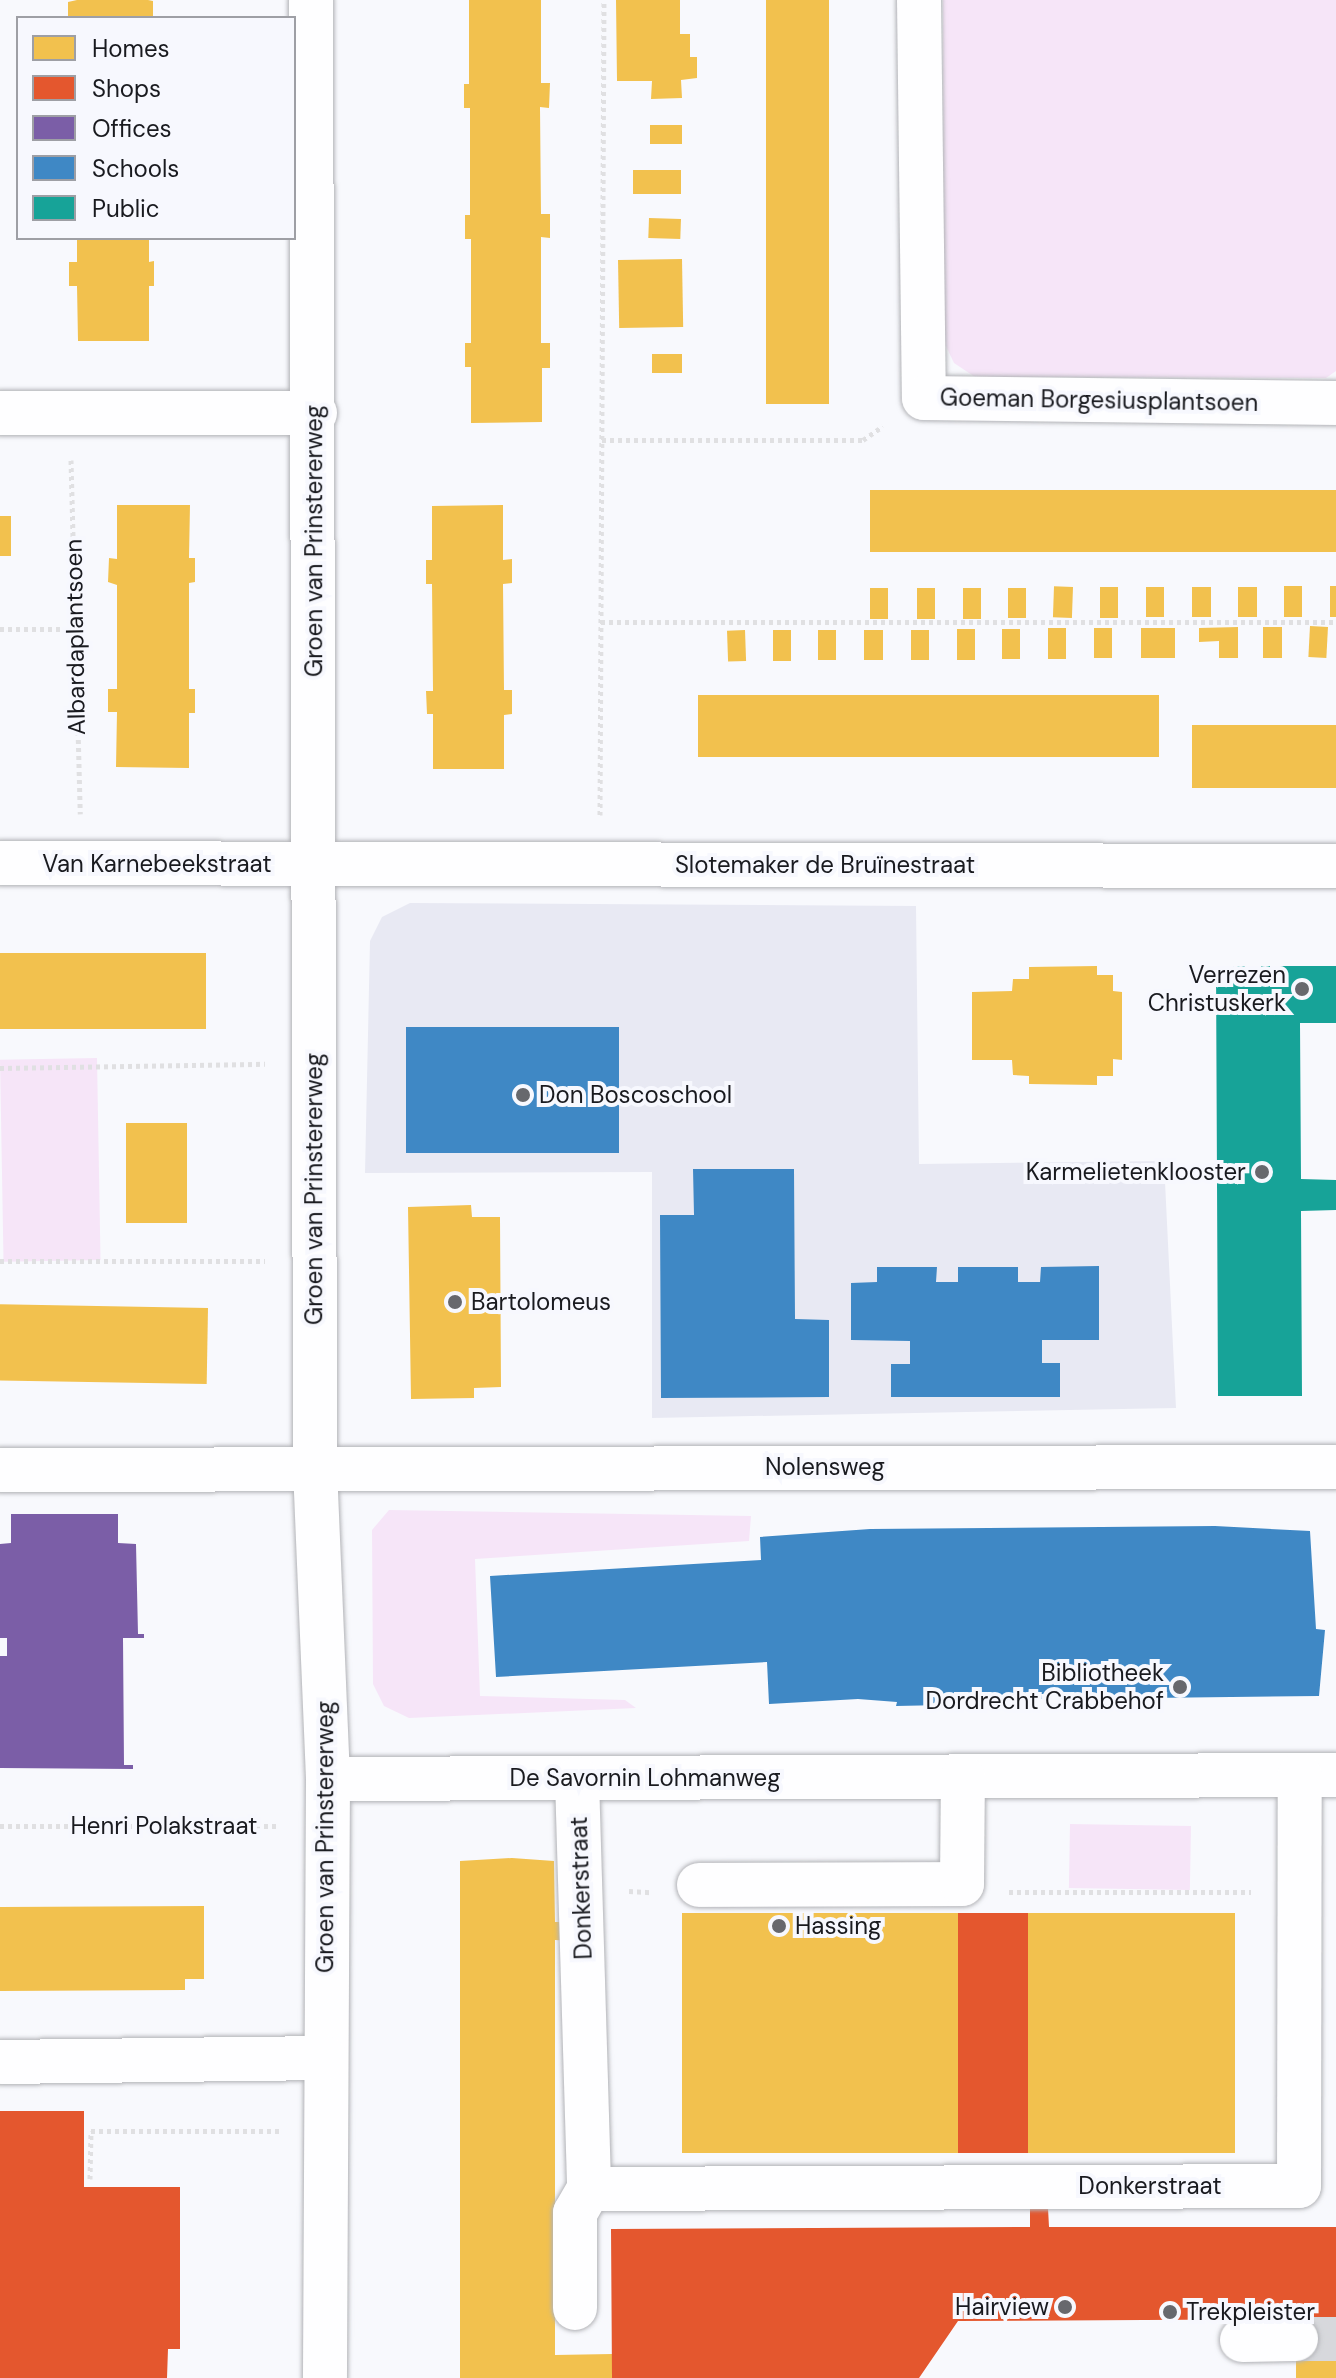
<!DOCTYPE html>
<html>
<head>
<meta charset="utf-8">
<style>
  body { margin:0 }
  #map { position:relative; width:1336px; height:2378px; overflow:hidden; background:#f8f9fd; font-family:"DM Sans",sans-serif }
  div>[style] { position:absolute }
  .built>* { inset:0; background:#e8e9f3 }
  .green>* { inset:0; background:#f6e5f8; transform-origin:0 0 }
  .homes>* { inset:0; background:#f2c14e; transform-origin:0 0 }
  .shops>* { inset:0; background:#e4572e; transform-origin:0 0 }
  .offices>* { inset:0; background:#7b5ea7 }
  .schools>* { inset:0; background:#3f88c5; transform-origin:0 0 }
  .public>* { inset:0; background:#17a398 }
  .minor-tunnel>* { height:44px; margin-top:-22px; transform-origin:0; background:repeating-linear-gradient(90deg,#d7d8dc 0 44px,transparent 0 66px) }
  .path>* { height:5px; margin-top:-2.5px; transform-origin:0; background:repeating-linear-gradient(90deg,#e0e0e2 0 4px,transparent 0 8px) }
  .roads { filter:drop-shadow(0 0 2px #b2b3b7) drop-shadow(0 0 2px #b2b3b7) }
  .minor>* { height:44px; margin:-22px; padding:0 22px; transform-origin:22px; border-radius:22px; background:#fefeff }
  .dots>* { width:22px; height:22px; translate:-50% -50%; box-sizing:border-box; border:4px solid #f7f8fe; border-radius:50% }
  span { translate:-50% -50%; white-space:nowrap; text-align:center; line-height:1.15; -webkit-text-stroke:8px #f7f8fe; paint-order:stroke }
  .street-label { font-size:24px; color:#191a1f }
  .poi-label { font-size:24px; color:#191a1f }
  .right { translate:-100% -50%; text-align:right }
  .left { translate:0 -50%; text-align:left }
  .legend { position:absolute; left:16px; top:16px; width:280px; height:224px; box-sizing:border-box; background:#f7f8fe; border:2px solid #9e9fa5; margin:0; padding:10px 14px; list-style:none; font-size:24px; color:#191a1f }
  .legend li { display:flex; align-items:center; gap:16px; height:40px }
  .legend b { width:40px; border:2px solid #9e9fa5 }
</style>
</head>
<body>
<div id="map">
  <div class="built">
    <i style="clip-path:polygon(410px 903px,916px 906px,919px 1164px,1164px 1161px,1176px 1408px,652px 1418px,652px 1172px,365px 1173px,370px 941px,382px 917px)"></i>
  </div>
  <div class="green">
    <i style="clip-path:polygon(943px 0,1336px 0,1336px 371px,1326px 378px,975px 377px,954px 363px,944px 342px)"></i>
    <i style="left:97px;top:1058px;width:202px;height:97px;rotate:89deg"></i>
    <i style="clip-path:polygon(389px 1510px,751px 1516px,749px 1541px,475px 1559px,480px 1696px,625px 1700px,636px 1708px,409px 1718px,384px 1706px,373px 1684px,372px 1530px)"></i>
    <i style="left:1070px;top:1824px;width:121px;height:64px;rotate:1deg"></i>
  </div>
  <div class="homes">
    <i style="clip-path:polygon(77px 0,148px 0,153px 1px,153px 18px,68px 18px,68px 2px)"></i>
    <i style="clip-path:polygon(469px 0,541px 0,541px 83px,550px 83px,549px 108px,540px 107px,541px 214px,550px 214px,550px 238px,541px 237px,541px 343px,550px 343px,550px 368px,542px 368px,542px 422px,471px 423px,471px 367px,465px 367px,465px 343px,471px 343px,471px 239px,465px 239px,465px 215px,470px 215px,470px 108px,464px 108px,464px 84px,469px 84px)"></i>
    <i style="clip-path:polygon(616px 0,680px 0,680px 34px,690px 34px,690px 57px,697px 57px,697px 78px,681px 80px,682px 98px,651px 99px,652px 81px,617px 81px)"></i>
    <i style="left:766px;top:0;width:63px;height:404px"></i>
    <i style="left:650px;top:125px;width:32px;height:19px"></i>
    <i style="left:633px;top:170px;width:48px;height:24px"></i>
    <i style="left:649px;top:218px;width:32px;height:20px;rotate:2deg"></i>
    <i style="clip-path:polygon(77px 238px,149px 238px,149px 262px,154px 261px,154px 286px,149px 286px,149px 341px,78px 341px,77px 286px,69px 286px,69px 262px,77px 262px)"></i>
    <i style="left:682px;top:259px;width:68px;height:64px;rotate:89deg"></i>
    <i style="left:652px;top:354px;width:30px;height:19px"></i>
    <i style="left:1336px;top:490px;width:62px;height:466px;rotate:90deg"></i>
    <i style="clip-path:polygon(117px 505px,190px 505px,189px 558px,195px 558px,195px 582px,189px 583px,189px 689px,195px 689px,195px 713px,189px 713px,189px 768px,116px 767px,117px 712px,108px 712px,108px 689px,117px 689px,117px 585px,108px 582px,109px 558px,117px 559px)"></i>
    <i style="clip-path:polygon(503px 505px,503px 560px,512px 559px,512px 583px,503px 584px,504px 690px,512px 690px,512px 714px,504px 715px,504px 769px,433px 769px,433px 714px,427px 714px,426px 691px,433px 691px,432px 584px,426px 584px,426px 560px,432px 560px,432px 506px)"></i>
    <i style="left:11px;top:516px;width:40px;height:11px;rotate:90deg"></i>
    <i style="left:1284px;top:586px;width:18px;height:31px"></i>
    <i style="left:1330px;top:586px;width:6px;height:31px"></i>
    <i style="left:1073px;top:587px;width:31px;height:19px;rotate:92deg"></i>
    <i style="left:1100px;top:587px;width:18px;height:31px"></i>
    <i style="left:1146px;top:587px;width:18px;height:30px"></i>
    <i style="left:1192px;top:587px;width:19px;height:30px"></i>
    <i style="left:1238px;top:587px;width:19px;height:30px"></i>
    <i style="left:870px;top:588px;width:18px;height:31px"></i>
    <i style="left:917px;top:588px;width:18px;height:31px"></i>
    <i style="left:963px;top:588px;width:18px;height:31px"></i>
    <i style="left:1008px;top:588px;width:18px;height:30px"></i>
    <i style="left:1310px;top:626px;width:18px;height:31px;rotate:3deg"></i>
    <i style="clip-path:polygon(1238px 627px,1238px 658px,1219px 658px,1219px 641px,1199px 642px,1199px 628px)"></i>
    <i style="left:1263px;top:627px;width:19px;height:31px"></i>
    <i style="left:1048px;top:628px;width:18px;height:31px"></i>
    <i style="left:1094px;top:628px;width:18px;height:30px"></i>
    <i style="left:1141px;top:628px;width:34px;height:30px"></i>
    <i style="left:975px;top:629px;width:31px;height:18px;rotate:90deg"></i>
    <i style="left:1002px;top:629px;width:18px;height:30px"></i>
    <i style="left:745px;top:630px;width:31px;height:18px;rotate:88deg"></i>
    <i style="left:773px;top:630px;width:18px;height:31px"></i>
    <i style="left:818px;top:630px;width:18px;height:30px"></i>
    <i style="left:864px;top:630px;width:19px;height:30px"></i>
    <i style="left:911px;top:630px;width:18px;height:30px"></i>
    <i style="left:1159px;top:695px;width:62px;height:461px;rotate:90deg"></i>
    <i style="left:1192px;top:725px;width:144px;height:63px"></i>
    <i style="left:206px;top:953px;width:76px;height:206px;rotate:90deg"></i>
    <i style="clip-path:polygon(1097px 966px,1097px 975px,1113px 975px,1113px 991px,1122px 992px,1122px 1060px,1113px 1059px,1113px 1076px,1097px 1076px,1097px 1085px,1029px 1084px,1029px 1076px,1013px 1075px,1012px 1060px,972px 1060px,972px 992px,1012px 991px,1013px 979px,1029px 979px,1029px 967px)"></i>
    <i style="left:187px;top:1123px;width:100px;height:61px;rotate:90deg"></i>
    <i style="clip-path:polygon(471px 1205px,472px 1217px,500px 1217px,501px 1387px,474px 1388px,474px 1398px,411px 1399px,408px 1207px)"></i>
    <i style="left:208px;top:1308px;width:76px;height:208px;rotate:91deg"></i>
    <i style="clip-path:polygon(512px 1858px,554px 1861px,555px 1922px,575px 1922px,575px 1941px,555px 1940px,555px 2355px,612px 2354px,612px 2378px,460px 2378px,460px 1861px)"></i>
    <i style="clip-path:polygon(204px 1906px,204px 1979px,185px 1979px,185px 1990px,0 1991px,0 1907px)"></i>
    <i style="left:958px;top:1913px;width:240px;height:276px;rotate:90deg"></i>
    <i style="left:1028px;top:1913px;width:207px;height:240px"></i>
    <i style="left:1296px;top:2319px;width:40px;height:59px"></i>
  </div>
  <div class="shops">
    <i style="left:958px;top:1913px;width:70px;height:240px"></i>
    <i style="clip-path:polygon(0 2111px,84px 2111px,84px 2187px,180px 2187px,180px 2349px,168px 2349px,167px 2378px,0 2378px)"></i>
    <i style="clip-path:polygon(1030px 2208px,1048px 2208px,1049px 2227px,1336px 2227px,1336px 2319px,958px 2321px,919px 2378px,612px 2378px,611px 2229px,1030px 2227px)"></i>
  </div>
  <div class="offices">
    <i style="clip-path:polygon(11px 1514px,118px 1514px,118px 1543px,136px 1544px,138px 1634px,144px 1634px,144px 1638px,123px 1638px,124px 1765px,133px 1765px,133px 1769px,0 1768px,0 1656px,7px 1656px,7px 1638px,0 1638px,0 1544px,11px 1543px)"></i>
  </div>
  <div class="schools">
    <i style="left:619px;top:1027px;width:126px;height:213px;rotate:90deg"></i>
    <i style="clip-path:polygon(693px 1169px,794px 1169px,795px 1319px,829px 1320px,829px 1397px,661px 1398px,660px 1215px,694px 1215px)"></i>
    <i style="clip-path:polygon(1099px 1266px,1099px 1340px,1042px 1340px,1042px 1363px,1060px 1363px,1060px 1397px,891px 1397px,891px 1364px,910px 1364px,910px 1341px,851px 1340px,851px 1283px,877px 1282px,877px 1267px,937px 1267px,936px 1282px,958px 1282px,958px 1267px,1018px 1267px,1018px 1282px,1040px 1282px,1041px 1267px)"></i>
    <i style="clip-path:polygon(1215px 1526px,1310px 1531px,1316px 1629px,1325px 1630px,1319px 1696px,1067px 1699px,1068px 1694px,1041px 1694px,1042px 1699px,944px 1699px,944px 1705px,896px 1706px,897px 1702px,858px 1699px,769px 1704px,767px 1662px,496px 1677px,490px 1576px,761px 1560px,760px 1537px,870px 1529px)"></i>
  </div>
  <div class="public">
    <i style="clip-path:polygon(1216px 966px,1336px 966px,1336px 1023px,1300px 1023px,1301px 1179px,1336px 1180px,1336px 1210px,1301px 1211px,1302px 1396px,1218px 1396px)"></i>
  </div>
  <div class="minor-tunnel">
    <i style="left:1296px;top:2339px;width:40px"></i>
  </div>
  <div class="path">
    <i style="left:602px;top:440px;width:261px"></i>
    <i style="left:863px;top:440px;width:24px;rotate:-35deg"></i>
    <i style="left:71px;top:460px;width:354px;rotate:88.5deg"></i>
    <i style="left:601px;top:622px;width:735px"></i>
    <i style="left:0;top:629px;width:74px"></i>
    <i style="left:600px;top:815px;width:815px;rotate:-89.72deg"></i>
    <i style="left:0;top:1068px;width:265px;rotate:-0.9deg"></i>
    <i style="left:0;top:1261px;width:265px"></i>
    <i style="left:0;top:1826px;width:278px"></i>
    <i style="left:629px;top:1891px;width:22px;rotate:3deg"></i>
    <i style="left:1009px;top:1892px;width:242px"></i>
    <i style="left:90px;top:2179px;width:48px;rotate:-88.8deg"></i>
    <i style="left:91px;top:2131px;width:188px"></i>
  </div>
  <div class="roads">
    <div class="minor">
      <i style="left:311px;top:0;width:1468px;rotate:89.84deg"></i>
      <i style="left:315px;top:1468px;width:311px;rotate:87.6deg"></i>
      <i style="left:328px;top:1779px;width:599px;rotate:90.29deg"></i>
      <i style="left:919px;top:0;width:398px;rotate:89.3deg"></i>
      <i style="left:924px;top:398px;width:412px;rotate:0.7deg"></i>
      <i style="left:0;top:413px;width:315px"></i>
      <i style="left:0;top:863px;width:1336px;rotate:0.13deg"></i>
      <i style="left:0;top:1470px;width:1336px;rotate:-0.13deg"></i>
      <i style="left:328px;top:1779px;width:1008px;rotate:-0.23deg"></i>
      <i style="left:577px;top:1779px;width:410px;rotate:88.3deg"></i>
      <i style="left:589px;top:2189px;width:710px;rotate:-0.24deg"></i>
      <i style="left:1299px;top:2186px;width:411px;rotate:-89.9deg"></i>
      <i style="left:699px;top:1885px;width:263px;rotate:-0.2deg"></i>
      <i style="left:962px;top:1884px;width:107px;rotate:-89.5deg"></i>
      <i style="left:0;top:2062px;width:325px;rotate:-0.7deg"></i>
      <i style="left:575px;top:2308px;width:95px;rotate:-90deg"></i>
      <i style="left:575px;top:2213px;width:28px;rotate:-60deg"></i>
      <i style="left:1242px;top:2340px;width:54px;rotate:-1.1deg"></i>
    </div>
  </div>
  <div class="dots">
    <i style="left:1302px;top:989px;background:#67686d"></i>
    <i style="left:523px;top:1095px;background:#67686d"></i>
    <i style="left:1262px;top:1172px;background:#67686d"></i>
    <i style="left:455px;top:1302px;background:#67686d"></i>
    <i style="left:1180px;top:1687px;background:#67686d"></i>
    <i style="left:779px;top:1926px;background:#67686d"></i>
    <i style="left:1065px;top:2307px;background:#67686d"></i>
    <i style="left:1170px;top:2312px;background:#67686d"></i>
  </div>
  <div class="street-label">
    <span style="left:1099px;top:400px;rotate:1deg">Goeman Borgesiusplantsoen</span>
    <span style="left:314px;top:541px;rotate:-90deg">Groen van Prinstererweg</span>
    <span style="left:75px;top:637px;rotate:-91deg">Albardaplantsoen</span>
    <span style="left:157px;top:864px">Van Karnebeekstraat</span>
    <span style="left:825px;top:865px">Slotemaker de Bruïnestraat</span>
    <span style="left:314px;top:1189px;rotate:-90deg">Groen van Prinstererweg</span>
    <span style="left:825px;top:1467px">Nolensweg</span>
    <span style="left:645px;top:1778px">De Savornin Lohmanweg</span>
    <span style="left:164px;top:1826px">Henri Polakstraat</span>
    <span style="left:325px;top:1837px;rotate:-90deg">Groen van Prinstererweg</span>
    <span style="left:581px;top:1888px;rotate:-92deg">Donkerstraat</span>
    <span style="left:1150px;top:2186px">Donkerstraat</span>
  </div>
  <div class="poi-label">
    <span class="right" style="left:1286px;top:989px">Verrezen<br>Christuskerk</span>
    <span class="left" style="left:539px;top:1095px">Don Boscoschool</span>
    <span class="right" style="left:1246px;top:1172px">Karmelietenklooster</span>
    <span class="left" style="left:471px;top:1302px">Bartolomeus</span>
    <span class="right" style="left:1164px;top:1687px">Bibliotheek<br>Dordrecht Crabbehof</span>
    <span class="left" style="left:795px;top:1926px">Hassing</span>
    <span class="right" style="left:1049px;top:2307px">Hairview</span>
    <span class="left" style="left:1186px;top:2312px">Trekpleister</span>
  </div>
  <ul class="legend">
  <li><b style="height:22px;background:#f2c14e"></b>Homes</li>
  <li><b style="height:22px;background:#e4572e"></b>Shops</li>
  <li><b style="height:22px;background:#7b5ea7"></b>Offices</li>
  <li><b style="height:22px;background:#3f88c5"></b>Schools</li>
  <li><b style="height:22px;background:#17a398"></b>Public</li>
  </ul>
</div>
</body>
</html>
